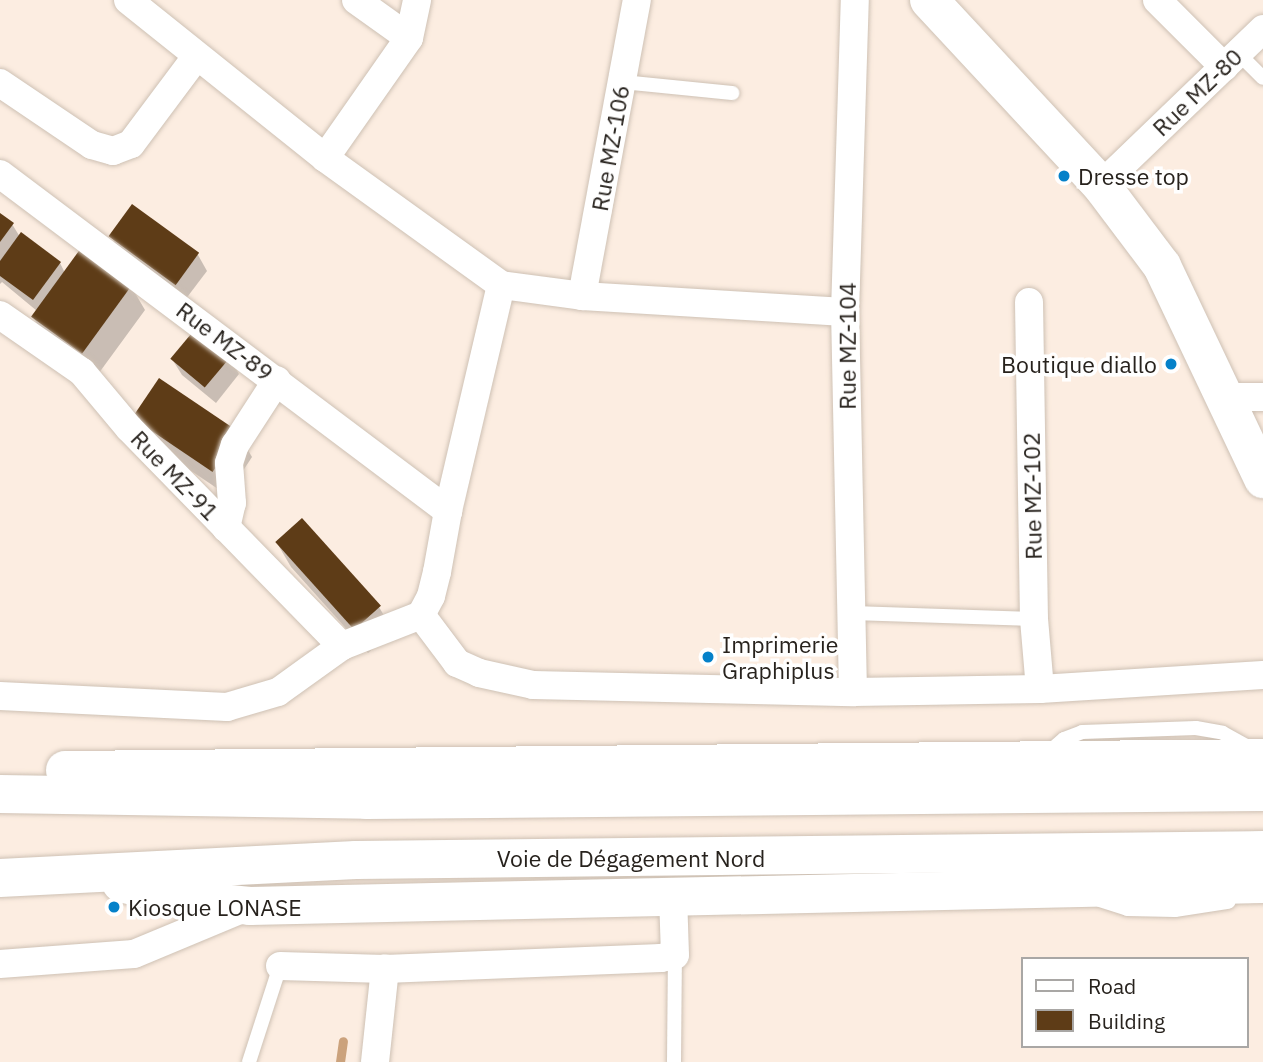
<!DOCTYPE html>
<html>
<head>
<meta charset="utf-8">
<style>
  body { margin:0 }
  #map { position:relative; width:1263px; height:1062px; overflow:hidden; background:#fcede1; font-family:"IBM Plex Sans",sans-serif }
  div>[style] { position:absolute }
  .shadow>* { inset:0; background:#0003 }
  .stream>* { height:9px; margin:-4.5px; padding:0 4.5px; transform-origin:4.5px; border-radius:4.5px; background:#cba27c }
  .building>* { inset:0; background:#5e3c17; transform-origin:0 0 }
  .roads { filter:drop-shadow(0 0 2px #cec1b4) drop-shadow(0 0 2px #cec1b4) }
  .lane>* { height:14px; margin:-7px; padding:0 7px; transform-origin:7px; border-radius:7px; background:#fff }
  .street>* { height:28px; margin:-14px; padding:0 14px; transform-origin:14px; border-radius:14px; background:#fff }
  .secondary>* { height:38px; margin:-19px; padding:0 19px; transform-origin:19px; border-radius:19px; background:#fff }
  .highway>* { height:38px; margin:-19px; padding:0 19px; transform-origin:19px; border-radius:19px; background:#fff }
  .dots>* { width:19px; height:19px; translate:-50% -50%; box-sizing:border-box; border:4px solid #fff; border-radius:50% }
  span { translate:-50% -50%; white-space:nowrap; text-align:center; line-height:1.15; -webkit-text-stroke:7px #fff; paint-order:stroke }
  .street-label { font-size:23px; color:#27221d }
  .poi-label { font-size:23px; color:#27221d }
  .left { translate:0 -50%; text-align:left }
  .right { translate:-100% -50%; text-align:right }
  .legend { position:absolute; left:1021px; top:957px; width:228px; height:91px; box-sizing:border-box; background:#fff; border:2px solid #a9a7a5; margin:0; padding:9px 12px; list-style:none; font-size:21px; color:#27221d }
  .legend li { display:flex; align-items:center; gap:14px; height:35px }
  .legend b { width:35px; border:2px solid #a9a7a5 }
</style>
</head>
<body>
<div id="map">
  <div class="shadow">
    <i style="clip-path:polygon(0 215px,12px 224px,20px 237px,60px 263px,65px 273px,131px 286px,145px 310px,96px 377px,47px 341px,33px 317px,37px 311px,2px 282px,0 284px)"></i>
    <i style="clip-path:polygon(111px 236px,198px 255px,207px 271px,185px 300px,120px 253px)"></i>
    <i style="clip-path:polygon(230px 358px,239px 374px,216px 403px,182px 375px,172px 359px)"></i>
    <i style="clip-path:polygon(135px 418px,238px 433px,252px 457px,227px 495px,148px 442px)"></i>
    <i style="clip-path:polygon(302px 520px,379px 607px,393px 631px,368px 653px,291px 567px,277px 543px)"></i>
  </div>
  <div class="stream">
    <i style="left:340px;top:1062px;width:21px;rotate:-82deg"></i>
  </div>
  <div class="building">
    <i style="left:132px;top:204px;width:83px;height:40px;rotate:36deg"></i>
    <i style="clip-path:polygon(0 213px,14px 223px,0 242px)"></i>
    <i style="clip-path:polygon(21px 232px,61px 262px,33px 300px,0 276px,0 261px)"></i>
    <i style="left:81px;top:248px;width:63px;height:85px;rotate:36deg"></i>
    <i style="left:196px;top:328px;width:45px;height:40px;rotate:40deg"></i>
    <i style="left:159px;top:378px;width:97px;height:48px;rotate:34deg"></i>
    <i style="left:302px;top:518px;width:118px;height:36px;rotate:48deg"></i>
  </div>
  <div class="roads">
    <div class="lane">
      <i style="left:1238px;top:53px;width:35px;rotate:45deg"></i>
      <i style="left:622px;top:82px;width:111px;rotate:5.7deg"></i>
      <i style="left:852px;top:613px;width:182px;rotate:1.9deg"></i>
      <i style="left:1049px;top:752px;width:20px;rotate:-41deg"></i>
      <i style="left:1064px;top:739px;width:19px;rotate:-21deg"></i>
      <i style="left:1082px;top:732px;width:114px;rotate:-2deg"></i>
      <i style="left:1196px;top:728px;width:27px;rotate:10deg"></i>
      <i style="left:1223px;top:733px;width:31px;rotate:29deg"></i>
      <i style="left:1100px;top:900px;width:28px;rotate:18deg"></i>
      <i style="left:1127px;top:909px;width:48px;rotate:1.2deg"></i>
      <i style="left:1175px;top:910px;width:54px;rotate:-8.6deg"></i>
      <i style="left:249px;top:1062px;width:101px;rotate:-72.1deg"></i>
      <i style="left:674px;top:1062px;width:107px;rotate:-89.5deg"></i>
    </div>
    <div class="street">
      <i style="left:128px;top:0;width:253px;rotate:38.7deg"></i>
      <i style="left:325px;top:158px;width:217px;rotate:35.8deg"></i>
      <i style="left:501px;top:285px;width:82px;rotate:7.7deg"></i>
      <i style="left:582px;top:296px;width:263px;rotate:3.5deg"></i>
      <i style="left:356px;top:0;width:65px;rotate:35.6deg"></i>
      <i style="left:1157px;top:0;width:95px;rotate:45deg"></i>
      <i style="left:0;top:83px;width:111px;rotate:34deg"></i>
      <i style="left:92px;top:145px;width:22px;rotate:16deg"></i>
      <i style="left:113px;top:151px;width:19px;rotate:-21deg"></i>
      <i style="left:131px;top:144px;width:109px;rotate:-53.2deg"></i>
      <i style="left:325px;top:158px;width:146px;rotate:-55deg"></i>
      <i style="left:409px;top:38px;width:39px;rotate:-78deg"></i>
      <i style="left:0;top:174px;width:561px;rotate:36.95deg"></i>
      <i style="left:1101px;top:185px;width:225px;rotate:-43.9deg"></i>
      <i style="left:582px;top:296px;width:301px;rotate:-79.5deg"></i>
      <i style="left:1029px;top:302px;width:317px;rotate:89.1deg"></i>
      <i style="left:1034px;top:619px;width:70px;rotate:85.1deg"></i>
      <i style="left:0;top:315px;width:100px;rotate:34.8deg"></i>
      <i style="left:82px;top:372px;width:73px;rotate:50deg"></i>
      <i style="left:129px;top:428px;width:305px;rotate:45.7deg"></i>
      <i style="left:1226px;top:397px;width:37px"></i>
      <i style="left:226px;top:528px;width:26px;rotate:-77deg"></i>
      <i style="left:232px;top:503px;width:40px;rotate:-94.3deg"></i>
      <i style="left:229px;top:463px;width:19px;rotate:-72deg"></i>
      <i style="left:235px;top:445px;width:77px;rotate:-57.1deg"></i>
      <i style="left:421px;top:615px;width:60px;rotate:53.1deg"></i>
      <i style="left:457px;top:663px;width:24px;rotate:24deg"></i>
      <i style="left:479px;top:673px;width:55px;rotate:12.5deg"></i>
      <i style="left:533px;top:685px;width:320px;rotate:1.3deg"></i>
      <i style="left:853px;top:692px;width:187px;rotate:-0.9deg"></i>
      <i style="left:1040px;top:689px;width:223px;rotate:-3.6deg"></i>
      <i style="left:853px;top:692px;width:380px;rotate:-91.2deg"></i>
      <i style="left:845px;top:312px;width:312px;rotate:-88.2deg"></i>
      <i style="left:0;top:696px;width:227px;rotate:2.8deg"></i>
      <i style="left:227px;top:707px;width:53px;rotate:-16.4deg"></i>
      <i style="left:278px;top:692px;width:79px;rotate:-35.7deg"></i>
      <i style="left:342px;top:646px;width:85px;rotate:-21.4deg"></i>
      <i style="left:421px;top:615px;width:21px;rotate:-62deg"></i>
      <i style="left:431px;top:596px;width:25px;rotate:-76deg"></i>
      <i style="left:437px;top:572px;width:62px;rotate:-79.8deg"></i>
      <i style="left:448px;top:511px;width:232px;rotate:-76.8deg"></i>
      <i style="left:0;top:964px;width:134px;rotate:-4.3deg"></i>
      <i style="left:134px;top:954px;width:122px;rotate:-22.6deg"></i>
      <i style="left:280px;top:966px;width:105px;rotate:1.6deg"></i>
      <i style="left:385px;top:969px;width:276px;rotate:-2.3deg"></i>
      <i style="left:661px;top:958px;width:14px;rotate:-12deg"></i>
      <i style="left:675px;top:955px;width:60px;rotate:-91.9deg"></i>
      <i style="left:375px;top:1062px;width:94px;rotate:-83.9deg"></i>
    </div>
    <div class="secondary">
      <i style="left:929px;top:0;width:253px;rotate:47.1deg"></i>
      <i style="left:1101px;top:185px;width:101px;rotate:53deg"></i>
      <i style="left:1162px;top:266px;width:236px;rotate:64.6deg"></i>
    </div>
    <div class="highway">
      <i style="left:65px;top:770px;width:1198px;rotate:-0.57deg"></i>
      <i style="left:0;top:794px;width:366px;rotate:0.9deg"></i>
      <i style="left:366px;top:800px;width:897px;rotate:-0.51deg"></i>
      <i style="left:0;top:878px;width:356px;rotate:-2.9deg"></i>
      <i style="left:356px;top:860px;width:907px;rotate:-0.63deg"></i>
      <i style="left:121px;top:883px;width:70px;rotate:14deg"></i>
      <i style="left:189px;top:900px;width:61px;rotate:5.6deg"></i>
      <i style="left:250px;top:906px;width:1013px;rotate:-1.24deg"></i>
    </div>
  </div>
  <div class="dots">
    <i style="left:1064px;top:176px;background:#0581c9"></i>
    <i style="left:1171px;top:364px;background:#0581c9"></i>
    <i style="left:708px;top:657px;background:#0581c9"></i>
    <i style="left:114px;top:907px;background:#0581c9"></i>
  </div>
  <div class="street-label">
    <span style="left:1197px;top:92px;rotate:-44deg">Rue MZ-80</span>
    <span style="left:610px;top:148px;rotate:-80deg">Rue MZ-106</span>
    <span style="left:225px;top:341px;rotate:37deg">Rue MZ-89</span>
    <span style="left:847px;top:346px;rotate:-90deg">Rue MZ-104</span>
    <span style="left:175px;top:475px;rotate:46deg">Rue MZ-91</span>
    <span style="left:1032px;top:496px;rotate:-91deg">Rue MZ-102</span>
    <span style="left:631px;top:858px">Voie de Dégagement Nord</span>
  </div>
  <div class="poi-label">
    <span class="left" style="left:1078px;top:176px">Dresse top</span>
    <span class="right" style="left:1157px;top:364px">Boutique diallo</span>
    <span class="left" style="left:722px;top:657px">Imprimerie<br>Graphiplus</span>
    <span class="left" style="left:128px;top:907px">Kiosque LONASE</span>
  </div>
  <ul class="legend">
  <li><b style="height:9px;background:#fff"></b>Road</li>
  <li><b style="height:19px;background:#5e3c17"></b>Building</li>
  </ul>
</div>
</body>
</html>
